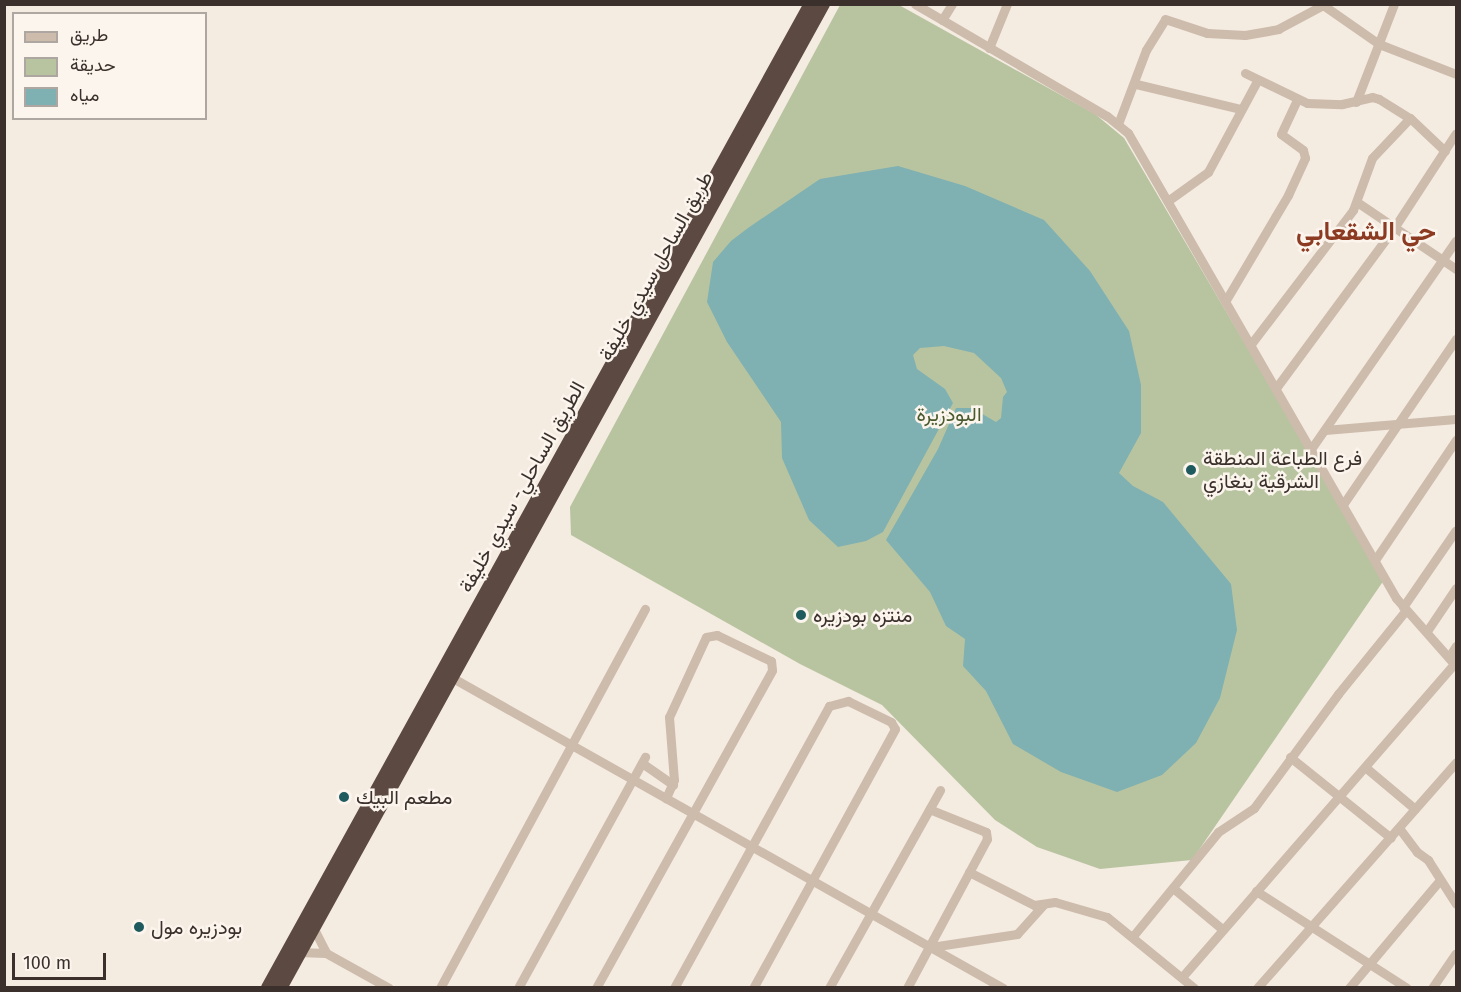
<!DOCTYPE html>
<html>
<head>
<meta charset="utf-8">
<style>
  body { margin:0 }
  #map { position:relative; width:1461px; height:992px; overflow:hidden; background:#f4ebe1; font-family:"Fira Sans",Vazirmatn,sans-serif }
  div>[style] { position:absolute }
  .green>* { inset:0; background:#b8c4a0 }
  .water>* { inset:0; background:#7fb0b2 }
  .minor>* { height:9px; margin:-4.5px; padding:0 4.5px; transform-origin:4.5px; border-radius:4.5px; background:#cdbbac }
  .highway>* { height:14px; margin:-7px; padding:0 7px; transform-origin:7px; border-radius:7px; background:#5c4a42 }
  .dots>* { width:16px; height:16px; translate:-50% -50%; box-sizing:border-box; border:3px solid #fbf5ee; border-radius:50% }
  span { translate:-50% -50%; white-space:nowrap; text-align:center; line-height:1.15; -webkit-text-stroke:5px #fbf5ee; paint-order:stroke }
  .street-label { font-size:20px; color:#3b302b }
  .park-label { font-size:20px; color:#4a5a2e }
  .poi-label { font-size:20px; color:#3b302b }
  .left { translate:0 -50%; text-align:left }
  .district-label { font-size:26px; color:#8c3b22; font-weight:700 }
  .frame { position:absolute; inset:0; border:6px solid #3b302b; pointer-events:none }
  .legend { position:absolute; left:12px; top:12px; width:195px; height:108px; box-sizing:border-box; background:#fbf5ee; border:2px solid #aea6a0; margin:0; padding:8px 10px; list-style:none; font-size:18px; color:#3b302b }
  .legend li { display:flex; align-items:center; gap:12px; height:30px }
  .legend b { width:30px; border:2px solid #aea6a0 }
  .scale { position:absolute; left:12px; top:953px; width:94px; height:27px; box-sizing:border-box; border:3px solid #3b302b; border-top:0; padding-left:8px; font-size:18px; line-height:21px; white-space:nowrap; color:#3b302b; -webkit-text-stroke:4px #fbf5ee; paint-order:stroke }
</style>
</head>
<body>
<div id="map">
  <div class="green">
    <i style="clip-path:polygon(840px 5px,899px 5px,1095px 114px,1124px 138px,1384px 580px,1192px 860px,1100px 869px,1037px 847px,995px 820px,882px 705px,800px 664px,571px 535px,570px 507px)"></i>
  </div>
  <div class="water">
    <i style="clip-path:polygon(898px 166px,965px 186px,1044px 220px,1090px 271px,1129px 331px,1141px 385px,1141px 433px,1119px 473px,1133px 486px,1163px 502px,1231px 584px,1237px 630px,1220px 698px,1196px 743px,1162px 775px,1117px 792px,1061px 772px,1013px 744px,986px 691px,963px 666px,965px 639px,946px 626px,930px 592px,886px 540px,938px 449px,956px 408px,972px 408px,996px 422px,1001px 418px,1003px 397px,1007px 392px,1001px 378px,974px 353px,944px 346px,920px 348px,913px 355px,917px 369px,945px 389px,953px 403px,883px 532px,866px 541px,838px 547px,809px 520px,782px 458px,781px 422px,727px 342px,707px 302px,713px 262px,731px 241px,748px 228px,820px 179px)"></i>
  </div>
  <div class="minor">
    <i style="left:915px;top:4px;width:222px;rotate:30.3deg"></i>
    <i style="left:1107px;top:116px;width:27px;rotate:39deg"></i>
    <i style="left:1128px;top:133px;width:537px;rotate:60.04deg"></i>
    <i style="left:1396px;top:598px;width:91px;rotate:48.6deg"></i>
    <i style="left:942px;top:20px;width:19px;rotate:-58deg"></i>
    <i style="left:989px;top:48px;width:48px;rotate:-67.8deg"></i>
    <i style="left:1245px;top:73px;width:69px;rotate:25.8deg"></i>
    <i style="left:1307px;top:103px;width:35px;rotate:2deg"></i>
    <i style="left:1342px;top:104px;width:31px;rotate:-13deg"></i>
    <i style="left:1372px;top:97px;width:7px;rotate:16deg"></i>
    <i style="left:1379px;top:99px;width:36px;rotate:32deg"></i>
    <i style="left:1410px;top:118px;width:48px;rotate:43.3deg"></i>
    <i style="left:1136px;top:84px;width:108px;rotate:13.4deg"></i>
    <i style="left:1356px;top:102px;width:105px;rotate:-68.8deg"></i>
    <i style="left:1118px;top:124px;width:79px;rotate:-69.3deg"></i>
    <i style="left:1146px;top:50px;width:36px;rotate:-58deg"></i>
    <i style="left:1165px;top:19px;width:44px;rotate:18.4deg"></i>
    <i style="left:1207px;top:33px;width:38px;rotate:3deg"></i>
    <i style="left:1245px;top:35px;width:34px;rotate:-10deg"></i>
    <i style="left:1278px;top:29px;width:51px;rotate:-28.1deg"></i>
    <i style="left:1323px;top:5px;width:68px;rotate:34.9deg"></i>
    <i style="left:1379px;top:44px;width:83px;rotate:21.3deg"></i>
    <i style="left:1169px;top:200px;width:48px;rotate:-35.7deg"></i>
    <i style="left:1208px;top:172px;width:103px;rotate:-61.7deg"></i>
    <i style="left:1357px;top:202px;width:120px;rotate:34.1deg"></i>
    <i style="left:1226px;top:300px;width:122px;rotate:-59.4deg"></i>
    <i style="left:1288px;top:195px;width:41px;rotate:-65.3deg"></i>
    <i style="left:1305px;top:158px;width:8px;rotate:-104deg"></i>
    <i style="left:1303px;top:150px;width:27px;rotate:-144deg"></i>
    <i style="left:1281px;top:134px;width:38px;rotate:-65deg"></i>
    <i style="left:1251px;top:344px;width:168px;rotate:-52.7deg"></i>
    <i style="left:1353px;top:210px;width:55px;rotate:-69.9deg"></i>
    <i style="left:1372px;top:158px;width:55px;rotate:-46.5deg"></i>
    <i style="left:1276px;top:388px;width:199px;rotate:-53.6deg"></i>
    <i style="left:1394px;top:228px;width:113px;rotate:-56.9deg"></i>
    <i style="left:1325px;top:430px;width:131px;rotate:-4.8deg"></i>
    <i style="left:1311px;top:449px;width:254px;rotate:-55.2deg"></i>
    <i style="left:1344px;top:503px;width:199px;rotate:-55.7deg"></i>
    <i style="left:1375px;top:560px;width:145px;rotate:-56deg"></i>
    <i style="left:1403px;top:607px;width:93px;rotate:-55.5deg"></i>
    <i style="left:1427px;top:631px;width:52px;rotate:-56deg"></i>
    <i style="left:1449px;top:657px;width:13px;rotate:-58deg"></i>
    <i style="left:451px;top:677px;width:634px;rotate:29.4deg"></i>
    <i style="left:1290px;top:757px;width:129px;rotate:38.7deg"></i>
    <i style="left:642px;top:763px;width:38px;rotate:35deg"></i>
    <i style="left:1365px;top:767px;width:65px;rotate:40deg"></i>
    <i style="left:1399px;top:828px;width:30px;rotate:53deg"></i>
    <i style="left:1417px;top:852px;width:14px;rotate:36deg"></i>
    <i style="left:1428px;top:860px;width:52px;rotate:57.5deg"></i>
    <i style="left:969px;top:872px;width:73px;rotate:26.9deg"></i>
    <i style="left:1034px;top:905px;width:21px;rotate:-8deg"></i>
    <i style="left:1055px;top:902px;width:54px;rotate:16.1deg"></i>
    <i style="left:1107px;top:917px;width:112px;rotate:39.2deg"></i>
    <i style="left:1173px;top:888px;width:62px;rotate:39.8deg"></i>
    <i style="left:1256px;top:891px;width:179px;rotate:32.7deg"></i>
    <i style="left:313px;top:927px;width:29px;rotate:63deg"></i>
    <i style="left:1133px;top:936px;width:134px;rotate:-50.7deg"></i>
    <i style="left:1218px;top:832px;width:43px;rotate:-33.7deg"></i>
    <i style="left:1254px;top:808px;width:142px;rotate:-53.6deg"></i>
    <i style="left:1338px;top:694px;width:108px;rotate:-51deg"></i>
    <i style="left:931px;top:947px;width:87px;rotate:-8.6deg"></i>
    <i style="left:1017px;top:934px;width:40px;rotate:-48deg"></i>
    <i style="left:299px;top:952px;width:27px;rotate:2deg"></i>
    <i style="left:326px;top:953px;width:72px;rotate:29.1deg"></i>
    <i style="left:1182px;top:977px;width:415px;rotate:-49deg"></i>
    <i style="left:440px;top:988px;width:431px;rotate:-61.6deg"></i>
    <i style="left:518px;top:988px;width:264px;rotate:-61.2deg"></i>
    <i style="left:596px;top:988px;width:363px;rotate:-61deg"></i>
    <i style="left:772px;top:670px;width:9px;rotate:-96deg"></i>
    <i style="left:771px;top:661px;width:60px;rotate:-154.3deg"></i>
    <i style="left:717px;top:635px;width:11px;rotate:170deg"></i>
    <i style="left:706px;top:637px;width:88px;rotate:114.8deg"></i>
    <i style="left:669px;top:717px;width:63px;rotate:85.5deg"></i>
    <i style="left:674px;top:780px;width:20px;rotate:114deg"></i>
    <i style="left:674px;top:988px;width:322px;rotate:-61.2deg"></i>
    <i style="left:829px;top:706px;width:20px;rotate:-15deg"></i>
    <i style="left:848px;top:701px;width:48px;rotate:26deg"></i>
    <i style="left:891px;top:722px;width:8px;rotate:60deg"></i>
    <i style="left:895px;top:729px;width:295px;rotate:118.7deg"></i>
    <i style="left:829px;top:988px;width:227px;rotate:-60.7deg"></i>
    <i style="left:907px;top:988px;width:169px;rotate:-61.8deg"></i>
    <i style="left:987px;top:839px;width:7px;rotate:-98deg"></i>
    <i style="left:986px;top:832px;width:61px;rotate:-158deg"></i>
    <i style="left:1257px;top:988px;width:301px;rotate:-48.6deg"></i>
    <i style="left:1349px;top:988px;width:141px;rotate:-49.9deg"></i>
    <i style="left:1432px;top:988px;width:42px;rotate:-55.6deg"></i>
  </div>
  <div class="highway">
    <i style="left:268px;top:988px;width:1124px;rotate:-61.11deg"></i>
    <i style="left:280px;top:988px;width:1124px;rotate:-61.11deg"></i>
  </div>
  <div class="dots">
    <i style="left:1191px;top:470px;background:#1f5a5e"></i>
    <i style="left:801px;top:615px;background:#1f5a5e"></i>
    <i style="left:344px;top:797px;background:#1f5a5e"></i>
    <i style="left:139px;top:927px;background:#1f5a5e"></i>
  </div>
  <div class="street-label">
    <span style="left:656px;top:266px;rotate:-61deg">طريق الساحل سيدي خليفة</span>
    <span style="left:522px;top:487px;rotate:-61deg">الطريق الساحلي- سيدي خليفة</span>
  </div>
  <div class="park-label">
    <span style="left:949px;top:414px">البودزيرة</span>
  </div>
  <div class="poi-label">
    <span class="left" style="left:1203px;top:470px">فرع الطباعة المنطقة<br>الشرقية بنغازي</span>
    <span class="left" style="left:813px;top:615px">منتزه بودزيره</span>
    <span class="left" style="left:356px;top:797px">مطعم البيك</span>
    <span class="left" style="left:151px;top:927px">بودزيره مول</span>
  </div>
  <div class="district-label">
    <span style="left:1366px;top:232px">حي الشقعابي</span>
  </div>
  <div class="frame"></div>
  <ul class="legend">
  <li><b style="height:8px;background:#cdbbac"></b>طريق</li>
  <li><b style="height:16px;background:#b8c4a0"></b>حديقة</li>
  <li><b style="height:16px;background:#7fb0b2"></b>مياه</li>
  </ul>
  <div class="scale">100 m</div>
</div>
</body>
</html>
